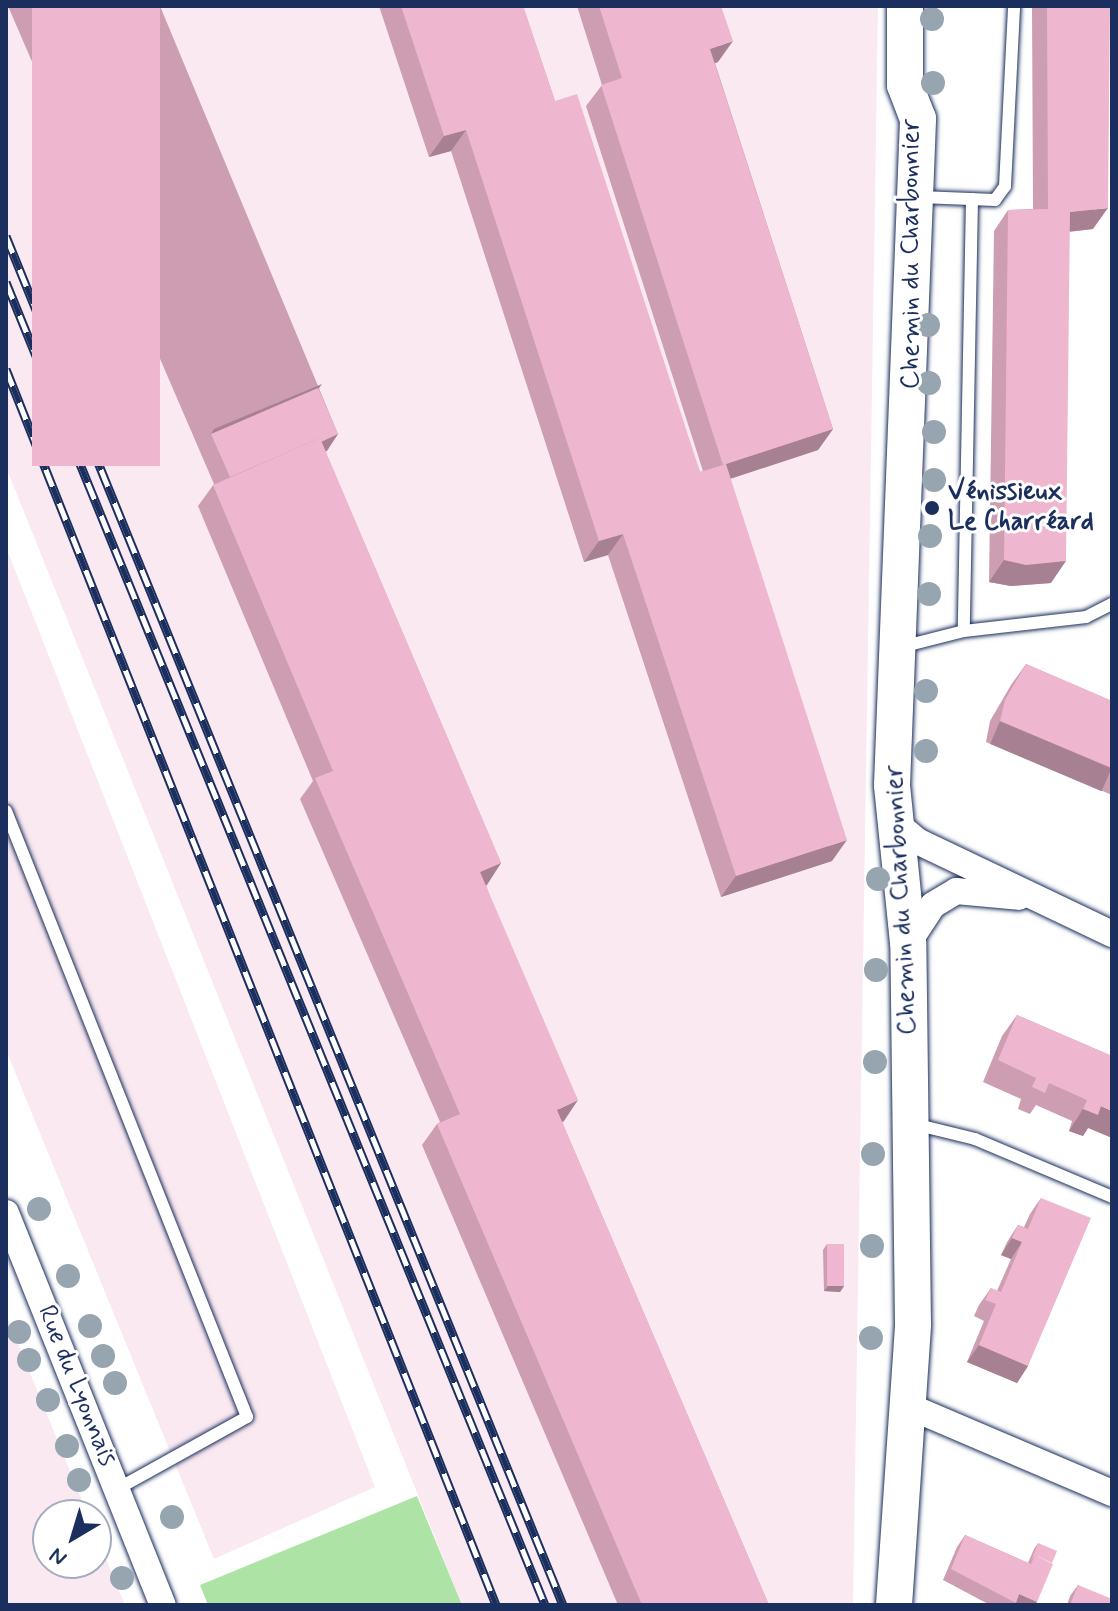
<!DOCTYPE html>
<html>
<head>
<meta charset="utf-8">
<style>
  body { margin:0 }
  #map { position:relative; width:1118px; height:1611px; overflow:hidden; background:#fff; font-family:Mynerve,sans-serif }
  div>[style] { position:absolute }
  .built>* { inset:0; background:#fae9f1 }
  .green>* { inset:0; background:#aee3a6 }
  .roads { filter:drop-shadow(0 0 2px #1b2f5e) drop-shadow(0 0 2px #1b2f5e) }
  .lane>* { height:12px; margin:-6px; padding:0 6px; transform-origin:6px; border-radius:6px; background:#fff }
  .street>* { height:26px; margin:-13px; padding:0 13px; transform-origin:13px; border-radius:13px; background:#fff }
  .secondary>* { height:36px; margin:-18px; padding:0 18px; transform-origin:18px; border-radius:18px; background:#fff }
  .rail>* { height:9px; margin-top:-4.5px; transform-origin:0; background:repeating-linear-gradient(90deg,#fff 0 18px,#1b2f5e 0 36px); box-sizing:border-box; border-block:2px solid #1b2f5e }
  .trees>* { width:24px; height:24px; margin:-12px; border-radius:50%; background:#96a5b0 }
  .wall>* { inset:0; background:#cd9db2 }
  .shaded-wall>* { inset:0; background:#a78091; transform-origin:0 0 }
  .building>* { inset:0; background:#eeb7cf; transform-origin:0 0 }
  .dots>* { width:22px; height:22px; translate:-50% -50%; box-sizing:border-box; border:4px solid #fff; border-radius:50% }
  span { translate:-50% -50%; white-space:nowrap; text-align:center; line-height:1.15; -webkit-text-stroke:6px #fff; paint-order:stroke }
  .street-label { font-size:26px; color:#1b2f5e }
  .poi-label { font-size:26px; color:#1b2f5e; font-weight:700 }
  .left { translate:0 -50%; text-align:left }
  .frame { position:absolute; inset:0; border:8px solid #1b2f5e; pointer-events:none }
  .north { position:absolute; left:32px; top:1499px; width:80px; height:80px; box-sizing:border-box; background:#fff; border:2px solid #a4acbf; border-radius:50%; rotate:218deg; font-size:22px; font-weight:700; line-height:32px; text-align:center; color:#1b2f5e }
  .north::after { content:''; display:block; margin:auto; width:28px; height:36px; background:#1b2f5e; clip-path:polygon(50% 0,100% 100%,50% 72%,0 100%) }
</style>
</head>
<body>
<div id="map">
  <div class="built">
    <i style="clip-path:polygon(6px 6px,878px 6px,853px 1605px,462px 1605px,6px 467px)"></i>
    <i style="clip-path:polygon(6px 547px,375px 1487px,214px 1559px,6px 1050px)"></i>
    <i style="clip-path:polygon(6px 1314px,88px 1515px,48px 1515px,48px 1563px,96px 1563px,96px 1535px,125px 1605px,6px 1605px)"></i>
  </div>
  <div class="green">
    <i style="clip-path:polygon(417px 1496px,462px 1605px,208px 1605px,200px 1585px)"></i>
  </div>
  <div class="roads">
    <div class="lane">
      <i style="left:920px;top:197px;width:75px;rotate:2.3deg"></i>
      <i style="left:995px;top:200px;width:17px;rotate:-54deg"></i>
      <i style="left:1005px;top:186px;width:180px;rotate:-87.1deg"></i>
      <i style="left:972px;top:199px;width:432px;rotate:91.1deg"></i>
      <i style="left:964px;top:631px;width:123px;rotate:-6.5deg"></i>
      <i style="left:1086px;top:617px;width:29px;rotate:-27deg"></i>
      <i style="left:901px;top:647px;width:65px;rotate:-14.3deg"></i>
      <i style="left:6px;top:811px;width:652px;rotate:68.31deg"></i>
      <i style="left:247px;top:1417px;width:149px;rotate:151deg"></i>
      <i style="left:914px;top:1124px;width:63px;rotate:13.8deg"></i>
      <i style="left:975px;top:1139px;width:149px;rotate:22.9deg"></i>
    </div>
    <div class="street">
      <i style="left:897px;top:824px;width:26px;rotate:40deg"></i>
      <i style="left:917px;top:841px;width:216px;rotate:25.5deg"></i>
      <i style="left:908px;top:943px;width:45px;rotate:-56.7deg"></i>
      <i style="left:933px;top:905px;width:27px;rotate:-31deg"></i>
      <i style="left:956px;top:891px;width:63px;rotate:5.4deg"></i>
      <i style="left:6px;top:1213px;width:422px;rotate:68.2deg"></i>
      <i style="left:908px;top:1406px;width:222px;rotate:23.1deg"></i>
    </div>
    <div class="secondary">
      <i style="left:894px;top:1605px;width:281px;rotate:-86.1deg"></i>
      <i style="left:913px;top:1325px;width:382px;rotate:-90.7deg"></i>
      <i style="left:908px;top:943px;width:159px;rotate:-95.8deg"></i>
      <i style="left:892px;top:785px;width:667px;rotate:-87.76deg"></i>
      <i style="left:918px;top:119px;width:36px;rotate:-111deg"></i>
      <i style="left:905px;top:85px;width:79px;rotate:-90deg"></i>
    </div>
  </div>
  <div class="rail">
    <i style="left:6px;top:236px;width:1478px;rotate:67.86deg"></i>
    <i style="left:6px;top:282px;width:1429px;rotate:67.83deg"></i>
    <i style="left:6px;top:369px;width:1330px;rotate:68.37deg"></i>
  </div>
  <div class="trees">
    <i style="left:932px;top:19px"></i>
    <i style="left:933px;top:83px"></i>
    <i style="left:928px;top:325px"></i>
    <i style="left:929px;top:383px"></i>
    <i style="left:934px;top:432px"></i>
    <i style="left:934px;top:480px"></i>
    <i style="left:930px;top:536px"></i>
    <i style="left:929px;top:594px"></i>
    <i style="left:926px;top:691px"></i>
    <i style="left:926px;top:751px"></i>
    <i style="left:878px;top:879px"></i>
    <i style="left:876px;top:970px"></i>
    <i style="left:875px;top:1062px"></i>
    <i style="left:873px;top:1154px"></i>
    <i style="left:39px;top:1209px"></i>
    <i style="left:872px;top:1246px"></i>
    <i style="left:68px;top:1276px"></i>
    <i style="left:90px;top:1326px"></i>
    <i style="left:19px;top:1332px"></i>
    <i style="left:871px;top:1338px"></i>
    <i style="left:103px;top:1356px"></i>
    <i style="left:29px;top:1360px"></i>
    <i style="left:115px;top:1383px"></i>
    <i style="left:48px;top:1400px"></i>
    <i style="left:67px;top:1446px"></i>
    <i style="left:79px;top:1480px"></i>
    <i style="left:172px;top:1517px"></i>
    <i style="left:122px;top:1578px"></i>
  </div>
  <div class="wall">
    <i style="clip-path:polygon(8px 6px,160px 6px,338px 434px,325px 451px,501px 863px,486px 885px,564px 1121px,562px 1122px,769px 1605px,618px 1605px,422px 1145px,437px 1124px,440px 1122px,300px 799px,313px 781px,198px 506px,214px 484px)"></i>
    <i style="clip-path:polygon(379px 6px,523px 6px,555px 101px,700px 472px,703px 471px,586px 106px,602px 85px,577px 6px,721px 6px,718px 62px,715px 63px,833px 429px,818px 450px,730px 479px,832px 861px,721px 897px,608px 555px,584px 562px,451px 151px,429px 157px)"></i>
    <i style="clip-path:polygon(1032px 6px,1110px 6px,1093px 229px,1069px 232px,1051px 583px,1011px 586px,989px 582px,994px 231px,1008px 210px,1033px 209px)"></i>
    <i style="clip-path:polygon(1026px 664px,1112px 701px,1112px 795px,986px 742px,990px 721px,1011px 685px)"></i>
    <i style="clip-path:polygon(1017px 1015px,1112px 1056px,1088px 1128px,1083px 1136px,1069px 1131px,1072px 1121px,1036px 1105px,1030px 1114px,1018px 1109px,1021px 1099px,983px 1082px,1002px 1036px)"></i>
    <i style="clip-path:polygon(1041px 1198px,1028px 1366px,1017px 1383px,967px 1362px,984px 1321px,974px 1316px,979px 1305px,991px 1288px,997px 1291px,1011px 1259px,1001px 1255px,1007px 1242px,1018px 1225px,1024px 1227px,1030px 1214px)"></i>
    <i style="clip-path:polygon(827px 1244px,844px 1286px,840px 1292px,824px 1291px,823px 1250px)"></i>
    <i style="clip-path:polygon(965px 1535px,1028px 1563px,1034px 1549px,1038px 1543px,1037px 1602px,1034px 1605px,990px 1605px,943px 1580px,957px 1547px)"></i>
    <i style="clip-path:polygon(1078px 1585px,1112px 1605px,1067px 1605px,1070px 1596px)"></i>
  </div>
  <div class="shaded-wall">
    <i style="clip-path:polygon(733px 41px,718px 62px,695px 70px,710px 49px)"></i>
    <i style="clip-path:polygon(466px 130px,451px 151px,429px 157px,444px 136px)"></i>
    <i style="clip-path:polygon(1108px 208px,1093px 229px,1055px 233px,1070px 212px)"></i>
    <i style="clip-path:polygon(322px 384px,307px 405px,211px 434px,214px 429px)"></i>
    <i style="clip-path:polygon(833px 429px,818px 450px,711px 485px,726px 464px)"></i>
    <i style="clip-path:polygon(338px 434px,327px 451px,219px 497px,231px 480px)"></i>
    <i style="clip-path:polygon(623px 534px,608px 555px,584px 562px,599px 541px)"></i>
    <i style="clip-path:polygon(1004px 560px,1066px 561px,1051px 583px,1011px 586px,989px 582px)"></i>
    <i style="left:1000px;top:721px;width:121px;height:25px;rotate:23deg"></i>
    <i style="clip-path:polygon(847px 840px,832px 861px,721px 897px,736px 876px)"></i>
    <i style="clip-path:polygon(501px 863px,487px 885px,466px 894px,480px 872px)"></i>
    <i style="clip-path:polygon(578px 1100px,564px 1121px,542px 1131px,557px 1110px)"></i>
    <i style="clip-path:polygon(1101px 1106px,1112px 1111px,1112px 1138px,1088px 1128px,1083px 1136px,1069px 1131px,1083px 1109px)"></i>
    <i style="clip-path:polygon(1012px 1238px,1022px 1242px,1011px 1259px,1001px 1255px)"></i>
    <i style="clip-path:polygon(828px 1286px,844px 1286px,840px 1292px,824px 1291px)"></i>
    <i style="clip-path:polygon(979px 1345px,1028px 1366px,1017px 1383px,967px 1362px)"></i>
    <i style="clip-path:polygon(1019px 1594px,1037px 1602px,1034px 1605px,1014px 1605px)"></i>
  </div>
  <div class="building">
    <i style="left:32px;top:6px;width:128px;height:460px"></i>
    <i style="clip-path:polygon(401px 6px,523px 6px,555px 101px,577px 94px,700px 472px,723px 465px,601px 85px,622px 78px,599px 6px,721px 6px,733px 41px,710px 49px,833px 429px,726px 464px,847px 840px,736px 876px,623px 534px,599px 541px,466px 130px,444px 136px)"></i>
    <i style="clip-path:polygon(1047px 6px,1110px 6px,1108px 208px,1070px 212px,1066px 561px,1026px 565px,1004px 560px,1008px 210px,1048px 209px)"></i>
    <i style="clip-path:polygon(318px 388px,338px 434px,321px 442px,320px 438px,230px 477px,211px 434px)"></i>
    <i style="clip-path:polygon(320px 438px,501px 863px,480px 872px,578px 1100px,557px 1110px,769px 1605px,642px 1605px,437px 1124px,460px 1114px,315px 778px,333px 771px,213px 485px)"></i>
    <i style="clip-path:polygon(1026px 664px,1112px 701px,1112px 768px,1000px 721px,1005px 700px)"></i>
    <i style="clip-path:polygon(1017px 1015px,1112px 1056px,1112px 1111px,1101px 1106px,1098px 1115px,1083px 1109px,1087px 1100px,1049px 1083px,1045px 1093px,1032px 1087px,1036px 1078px,998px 1060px)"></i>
    <i style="clip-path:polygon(1041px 1198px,1091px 1218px,1028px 1366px,979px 1345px,996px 1304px,985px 1300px,991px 1288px,1001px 1292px,1022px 1242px,1012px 1238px,1018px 1225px,1028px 1229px)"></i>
    <i style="left:827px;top:1244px;width:17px;height:42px"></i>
    <i style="clip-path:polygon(965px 1535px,1031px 1564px,1035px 1555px,1053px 1564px,1037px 1602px,1019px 1594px,1016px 1603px,951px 1569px)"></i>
    <i style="clip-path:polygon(1038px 1543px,1057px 1551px,1052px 1563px,1035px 1555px,1031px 1561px)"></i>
    <i style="clip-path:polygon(1078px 1585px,1112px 1599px,1112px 1605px,1070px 1605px)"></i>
  </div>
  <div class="dots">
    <i style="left:932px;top:508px;background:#1b2f5e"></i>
  </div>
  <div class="street-label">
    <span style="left:912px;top:254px;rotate:-90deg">Chemin du Charbonnier</span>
    <span style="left:902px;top:900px;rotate:-93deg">Chemin du Charbonnier</span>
    <span style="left:76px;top:1386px;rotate:68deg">Rue du Lyonnais</span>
  </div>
  <div class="poi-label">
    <span class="left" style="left:948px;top:508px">Vénissieux<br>Le Charréard</span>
  </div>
  <div class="frame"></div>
  <div class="north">N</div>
</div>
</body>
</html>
